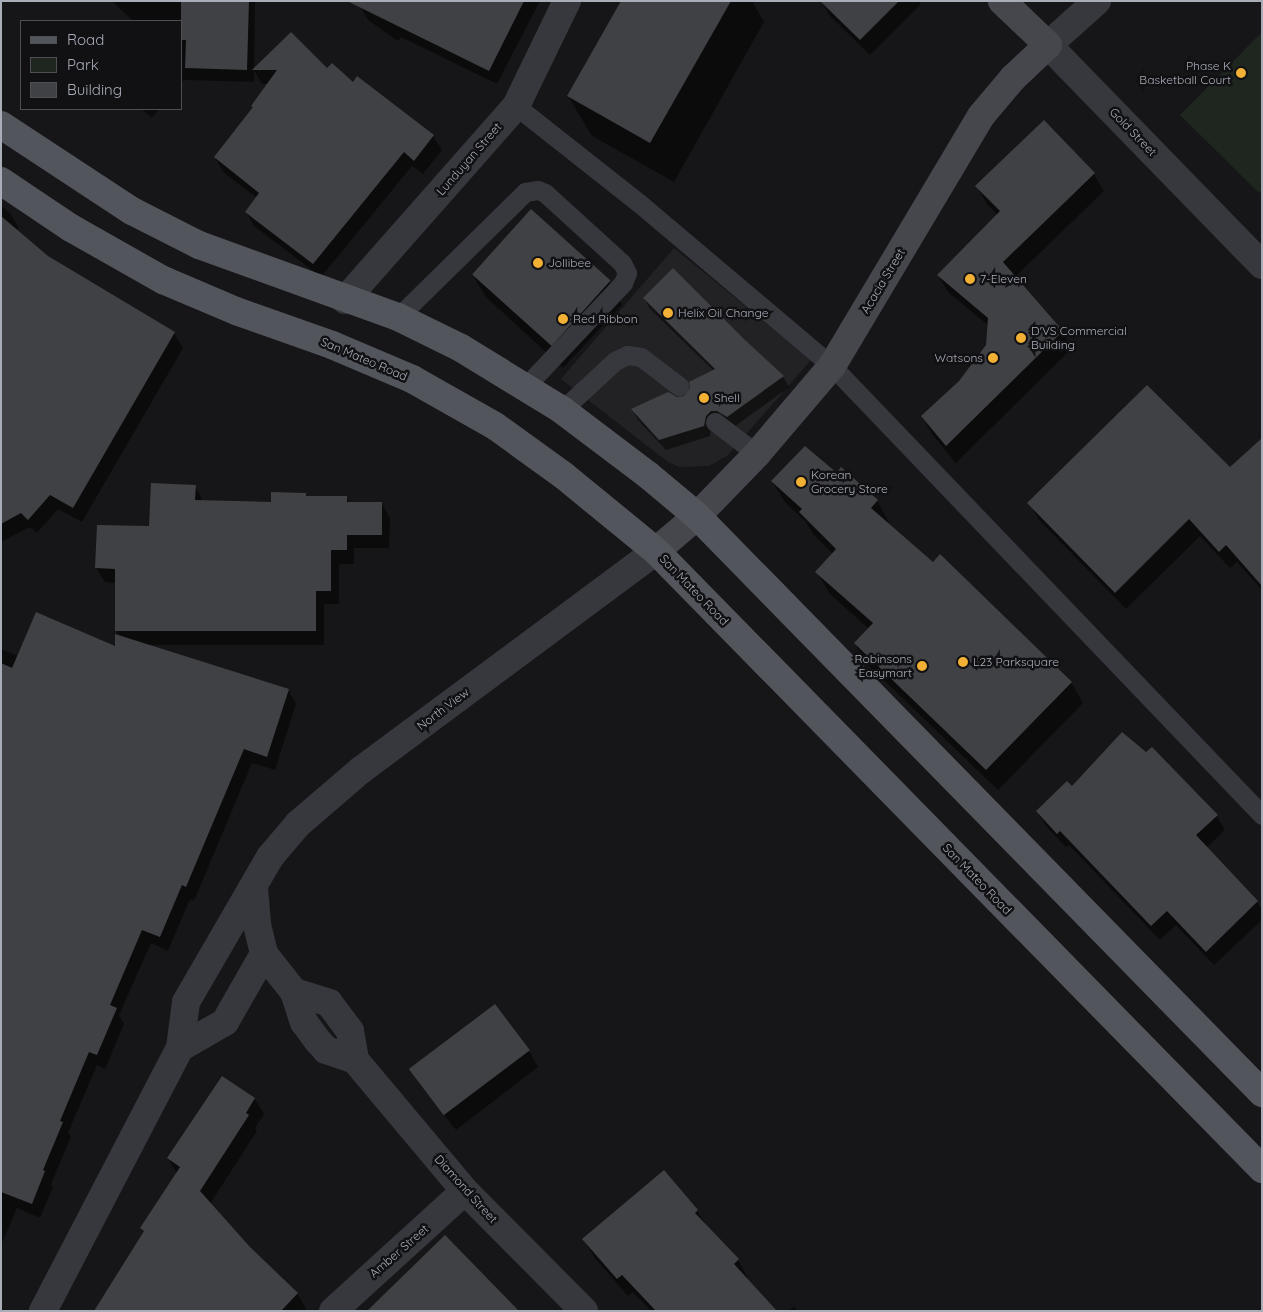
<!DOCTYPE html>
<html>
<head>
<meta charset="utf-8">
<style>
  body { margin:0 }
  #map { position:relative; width:1263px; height:1312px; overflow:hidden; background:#161618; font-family:Quicksand,sans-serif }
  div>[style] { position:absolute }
  .built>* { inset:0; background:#222225 }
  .green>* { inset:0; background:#1e261f }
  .shadow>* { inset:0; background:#0007 }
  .building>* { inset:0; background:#404145; transform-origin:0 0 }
  .lane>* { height:19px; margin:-9.5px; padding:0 9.5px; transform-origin:9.5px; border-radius:9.5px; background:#37383d }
  .street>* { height:28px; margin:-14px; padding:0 14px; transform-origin:14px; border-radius:14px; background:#37383d }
  .secondary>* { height:28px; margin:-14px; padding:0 14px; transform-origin:14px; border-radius:14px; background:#45474d }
  .primary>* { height:28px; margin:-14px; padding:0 14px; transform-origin:14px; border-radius:14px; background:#53555c }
  .dots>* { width:14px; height:14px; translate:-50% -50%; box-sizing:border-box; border:2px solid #111113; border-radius:50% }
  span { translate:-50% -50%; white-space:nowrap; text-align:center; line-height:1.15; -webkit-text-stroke:5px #111113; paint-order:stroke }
  .poi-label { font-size:12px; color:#a8adb8 }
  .right { translate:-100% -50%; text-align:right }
  .left { translate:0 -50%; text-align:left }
  .street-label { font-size:12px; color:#a8adb8 }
  .frame { position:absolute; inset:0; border:2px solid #a8adb8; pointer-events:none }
  .legend { position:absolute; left:20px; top:20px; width:162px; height:90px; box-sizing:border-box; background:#111113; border:1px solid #4d4f55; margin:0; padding:6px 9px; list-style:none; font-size:15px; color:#a8adb8 }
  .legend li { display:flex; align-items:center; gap:10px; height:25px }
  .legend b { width:25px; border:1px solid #4d4f55 }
</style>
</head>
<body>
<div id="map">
  <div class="built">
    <i style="clip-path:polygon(674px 248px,811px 360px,727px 456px,709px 466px,679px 467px,668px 462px,561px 379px)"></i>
  </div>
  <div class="green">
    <i style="clip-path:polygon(1262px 32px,1262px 190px,1259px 193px,1180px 115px)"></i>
  </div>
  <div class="shadow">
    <i style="clip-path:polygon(112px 1px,255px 1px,254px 82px,184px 80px,181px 83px,181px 21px,133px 21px)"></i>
    <i style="clip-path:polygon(363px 1px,540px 1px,497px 84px,401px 37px,398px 41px,368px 20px,360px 6px)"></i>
    <i style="clip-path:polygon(622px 1px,752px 1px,764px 22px,674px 182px,592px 136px,568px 96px)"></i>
    <i style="clip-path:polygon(821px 1px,919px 1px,921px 4px,870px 55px,830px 16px)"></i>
    <i style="clip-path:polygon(254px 70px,327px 70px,433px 136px,442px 150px,423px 174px,412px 166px,321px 277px,254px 226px,246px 212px,257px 198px,223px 172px,215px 157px,254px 108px,269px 84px,262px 84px)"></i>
    <i style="clip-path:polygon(141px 109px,159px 109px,152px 118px)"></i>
    <i style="clip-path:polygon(1044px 122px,1094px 174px,1104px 191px,1015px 277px,1062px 331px,1072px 348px,956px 463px,932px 434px,922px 416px,960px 381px,987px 345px,989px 326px,948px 292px,938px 275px,998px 215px,987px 204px,977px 187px)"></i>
    <i style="clip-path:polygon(1px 206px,10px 213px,19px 228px,16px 230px,47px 257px,174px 333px,183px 348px,82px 522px,58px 509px,37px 533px,30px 527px,1px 542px)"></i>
    <i style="clip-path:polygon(472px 274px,609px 282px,622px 305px,563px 368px,486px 297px)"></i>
    <i style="clip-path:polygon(644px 298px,743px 340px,783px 377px,789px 387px,734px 427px,711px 426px,710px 436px,666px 450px,638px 420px,632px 409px,684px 397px,714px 371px,650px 309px)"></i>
    <i style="clip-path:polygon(1262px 439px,1262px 590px,1237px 562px,1230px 568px,1200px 536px,1126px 609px,1039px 520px,1029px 503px,1230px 469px)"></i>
    <i style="clip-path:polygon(842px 469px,877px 501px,889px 522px,888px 524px,1071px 682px,1083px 703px,998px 790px,867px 664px,855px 643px,869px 629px,829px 593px,817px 572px,833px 554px,813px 534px,805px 521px,785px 502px,772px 481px,837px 475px)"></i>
    <i style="clip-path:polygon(195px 486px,203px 501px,272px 504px,305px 494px,307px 497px,346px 497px,350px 504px,382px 504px,390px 518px,389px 548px,354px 548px,354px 564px,339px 564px,339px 604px,324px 604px,324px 645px,145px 645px,288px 690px,296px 704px,275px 770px,252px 763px,194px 901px,190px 899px,168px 951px,151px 943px,119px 1015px,124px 1024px,105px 1069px,97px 1065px,68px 1133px,71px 1137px,51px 1184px,53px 1187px,40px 1218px,17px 1208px,2px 1243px,1px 649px,18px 656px,116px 648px,120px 637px,116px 630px,116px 583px,105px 582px,96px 568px,150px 528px)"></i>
    <i style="clip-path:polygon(1146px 754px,1217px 816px,1225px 830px,1206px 848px,1257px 902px,1262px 910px,1262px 920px,1214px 965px,1176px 925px,1160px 940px,1069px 845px,1066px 847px,1046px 826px,1037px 811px,1072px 788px)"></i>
    <i style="clip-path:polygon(494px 1006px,529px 1051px,538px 1067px,456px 1130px,421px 1086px,412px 1070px)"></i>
    <i style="clip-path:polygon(255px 1099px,264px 1114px,255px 1128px,257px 1131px,210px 1204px,249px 1248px,297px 1293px,306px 1309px,304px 1311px,95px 1311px,144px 1233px,142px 1228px,177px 1174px,168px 1158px)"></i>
    <i style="clip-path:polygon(664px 1172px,697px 1211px,707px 1227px,738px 1260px,748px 1278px,746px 1279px,775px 1311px,651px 1311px,633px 1292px,628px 1296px,594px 1257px,584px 1240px)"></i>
    <i style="clip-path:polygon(794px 1306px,798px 1311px,789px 1311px)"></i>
  </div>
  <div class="building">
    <i style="clip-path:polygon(181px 1px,249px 1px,247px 70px,185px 68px,186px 40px,181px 40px)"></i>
    <i style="clip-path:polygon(347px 1px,524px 1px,489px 71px)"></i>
    <i style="clip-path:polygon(621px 1px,731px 1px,650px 143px,567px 96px)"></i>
    <i style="clip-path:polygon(820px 1px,899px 1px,860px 40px)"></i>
    <i style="clip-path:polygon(291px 32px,327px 68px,332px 63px,353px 82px,357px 76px,434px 135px,414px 161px,404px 152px,313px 264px,245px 212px,259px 193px,214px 157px,253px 107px,251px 106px,277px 70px,252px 70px)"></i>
    <i style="clip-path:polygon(1044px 120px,1095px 173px,1003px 262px,1063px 331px,946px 446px,921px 416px,959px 381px,986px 345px,988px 318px,937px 275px,1000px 211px,975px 186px)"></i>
    <i style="left:531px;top:209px;width:107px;height:88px;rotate:42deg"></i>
    <i style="clip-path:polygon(1px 216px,48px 256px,175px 332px,73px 508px,50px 495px,28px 520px,21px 513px,1px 524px)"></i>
    <i style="clip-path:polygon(673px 268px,744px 339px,784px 376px,727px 417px,717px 411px,711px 411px,706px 416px,704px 426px,659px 440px,631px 409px,668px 392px,677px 397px,684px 396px,690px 388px,689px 382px,715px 369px,643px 298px)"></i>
    <i style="clip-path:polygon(1147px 385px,1230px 467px,1262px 438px,1262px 586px,1226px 545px,1219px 552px,1189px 519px,1115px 593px,1027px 503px)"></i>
    <i style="clip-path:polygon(805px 446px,837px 473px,841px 467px,878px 500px,871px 508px,933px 562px,940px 554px,1072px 682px,986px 770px,854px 643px,873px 623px,815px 572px,836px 549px,799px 512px,802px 509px,771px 481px)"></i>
    <i style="clip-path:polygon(151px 483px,196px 485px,195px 500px,271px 502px,271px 492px,306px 493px,306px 496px,347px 496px,347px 502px,382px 502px,382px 535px,347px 535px,347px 550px,331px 550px,331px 591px,316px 591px,316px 631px,115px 631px,115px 569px,95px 568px,97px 525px,149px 526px)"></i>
    <i style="clip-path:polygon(36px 612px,115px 646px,115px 634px,289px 689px,267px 757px,244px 749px,186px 887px,182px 885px,160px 937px,142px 930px,110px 1005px,117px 1008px,97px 1055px,89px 1052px,60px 1121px,63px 1122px,43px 1170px,45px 1171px,32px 1204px,1px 1192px,1px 663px,12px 668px)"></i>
    <i style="clip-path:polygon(1122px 732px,1146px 752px,1152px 747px,1218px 815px,1196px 835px,1258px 901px,1206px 952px,1167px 911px,1151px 926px,1060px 831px,1057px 834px,1036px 811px,1067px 781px,1072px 786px)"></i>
    <i style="left:495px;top:1004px;width:58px;height:108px;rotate:53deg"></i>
    <i style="clip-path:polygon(222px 1076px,255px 1098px,246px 1113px,249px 1115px,200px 1191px,250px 1247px,298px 1293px,281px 1311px,94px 1311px,144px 1231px,140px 1228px,180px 1167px,167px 1158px)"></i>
    <i style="clip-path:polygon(664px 1170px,698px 1210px,695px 1213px,739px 1259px,734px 1264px,777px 1311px,656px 1311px,622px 1275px,617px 1279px,582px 1239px)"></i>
    <i style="clip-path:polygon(445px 1235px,519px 1311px,367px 1311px)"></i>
  </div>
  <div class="lane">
    <i style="left:516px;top:106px;width:157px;rotate:38.3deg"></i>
    <i style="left:639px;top:203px;width:253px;rotate:40.2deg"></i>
    <i style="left:832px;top:366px;width:622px;rotate:46.24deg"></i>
    <i style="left:398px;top:317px;width:178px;rotate:-44.5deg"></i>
    <i style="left:525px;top:192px;width:13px;rotate:-9deg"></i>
    <i style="left:538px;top:190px;width:8px;rotate:23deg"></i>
    <i style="left:545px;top:193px;width:104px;rotate:42.3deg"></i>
    <i style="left:622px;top:263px;width:11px;rotate:63deg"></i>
    <i style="left:627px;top:273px;width:11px;rotate:112deg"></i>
    <i style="left:623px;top:283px;width:144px;rotate:133.3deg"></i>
    <i style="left:562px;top:410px;width:72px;rotate:-42.8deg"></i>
    <i style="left:615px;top:361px;width:13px;rotate:-27deg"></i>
    <i style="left:627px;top:355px;width:14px;rotate:8deg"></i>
    <i style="left:641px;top:357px;width:48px;rotate:37.3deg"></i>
    <i style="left:715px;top:422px;width:53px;rotate:37.3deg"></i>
  </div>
  <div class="street">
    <i style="left:1097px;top:1px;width:66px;rotate:138.1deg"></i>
    <i style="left:1048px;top:45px;width:307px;rotate:45.8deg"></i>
    <i style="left:345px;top:300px;width:259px;rotate:-48.6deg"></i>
    <i style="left:516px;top:106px;width:117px;rotate:-64.1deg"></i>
    <i style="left:254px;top:888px;width:37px;rotate:85deg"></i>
    <i style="left:257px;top:925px;width:30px;rotate:76deg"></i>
    <i style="left:264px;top:954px;width:48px;rotate:51.7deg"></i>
    <i style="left:294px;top:992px;width:32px;rotate:72deg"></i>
    <i style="left:304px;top:1022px;width:24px;rotate:54deg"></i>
    <i style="left:318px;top:1041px;width:12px;rotate:48deg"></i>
    <i style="left:326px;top:1050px;width:31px;rotate:19deg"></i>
    <i style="left:355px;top:1060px;width:171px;rotate:50deg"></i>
    <i style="left:465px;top:1191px;width:169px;rotate:45.2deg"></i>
    <i style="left:294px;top:992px;width:37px;rotate:17deg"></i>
    <i style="left:329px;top:1003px;width:35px;rotate:53deg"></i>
    <i style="left:350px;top:1031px;width:29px;rotate:80deg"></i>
    <i style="left:180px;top:1048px;width:52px;rotate:-30deg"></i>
    <i style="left:225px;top:1022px;width:78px;rotate:-60.2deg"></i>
    <i style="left:43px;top:1311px;width:297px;rotate:-62.5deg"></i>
    <i style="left:180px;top:1048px;width:46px;rotate:-82.6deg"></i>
    <i style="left:186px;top:1002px;width:168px;rotate:-59.9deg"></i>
    <i style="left:270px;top:857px;width:43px;rotate:-49.7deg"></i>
    <i style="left:298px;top:824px;width:83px;rotate:-40.6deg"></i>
    <i style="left:361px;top:770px;width:367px;rotate:-36.6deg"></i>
    <i style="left:333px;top:1311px;width:178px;rotate:-42.3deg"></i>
  </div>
  <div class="secondary">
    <i style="left:656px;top:551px;width:54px;rotate:-40.5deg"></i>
    <i style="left:697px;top:516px;width:86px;rotate:-45.9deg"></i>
    <i style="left:757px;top:454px;width:116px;rotate:-49.6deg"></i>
    <i style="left:832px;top:366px;width:291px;rotate:-59.2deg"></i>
    <i style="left:981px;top:116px;width:50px;rotate:-49.9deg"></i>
    <i style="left:1013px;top:78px;width:48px;rotate:-43.3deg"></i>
    <i style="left:1048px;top:45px;width:64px;rotate:-136.3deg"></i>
  </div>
  <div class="primary">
    <i style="left:1px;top:125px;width:157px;rotate:33.3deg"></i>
    <i style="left:132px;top:211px;width:75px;rotate:26.9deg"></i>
    <i style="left:199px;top:245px;width:212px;rotate:19.9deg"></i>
    <i style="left:398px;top:317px;width:70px;rotate:26.2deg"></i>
    <i style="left:461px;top:348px;width:119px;rotate:31.5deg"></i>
    <i style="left:562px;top:410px;width:108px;rotate:37.1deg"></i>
    <i style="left:648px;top:475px;width:64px;rotate:39.9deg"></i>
    <i style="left:697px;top:516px;width:808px;rotate:45.6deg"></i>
    <i style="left:1px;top:181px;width:84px;rotate:33.9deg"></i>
    <i style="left:71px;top:228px;width:106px;rotate:29.5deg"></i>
    <i style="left:163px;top:280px;width:79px;rotate:23deg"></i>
    <i style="left:236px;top:311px;width:102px;rotate:19.5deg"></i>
    <i style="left:332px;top:345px;width:87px;rotate:23deg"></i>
    <i style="left:412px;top:379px;width:95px;rotate:29.5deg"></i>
    <i style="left:495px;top:426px;width:84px;rotate:35.8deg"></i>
    <i style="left:563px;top:475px;width:120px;rotate:39.3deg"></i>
    <i style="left:656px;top:551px;width:866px;rotate:45.56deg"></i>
  </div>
  <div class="dots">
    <i style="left:1241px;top:73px;background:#f2b134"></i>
    <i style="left:538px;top:263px;background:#f2b134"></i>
    <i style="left:970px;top:279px;background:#f2b134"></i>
    <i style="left:668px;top:313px;background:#f2b134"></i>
    <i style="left:563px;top:319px;background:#f2b134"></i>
    <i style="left:1021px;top:338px;background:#f2b134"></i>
    <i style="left:993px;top:358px;background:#f2b134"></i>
    <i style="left:704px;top:398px;background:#f2b134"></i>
    <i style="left:801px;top:482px;background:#f2b134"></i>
    <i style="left:963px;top:662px;background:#f2b134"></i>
    <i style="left:922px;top:666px;background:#f2b134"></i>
  </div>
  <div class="poi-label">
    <span class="right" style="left:1231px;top:73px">Phase K<br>Basketball Court</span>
    <span class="left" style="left:548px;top:263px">Jollibee</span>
    <span class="left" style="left:980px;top:279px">7-Eleven</span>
    <span class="left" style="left:678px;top:313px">Helix Oil Change</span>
    <span class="left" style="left:573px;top:319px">Red Ribbon</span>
    <span class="left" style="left:1031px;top:338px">D'VS Commercial<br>Building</span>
    <span class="right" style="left:983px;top:358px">Watsons</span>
    <span class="left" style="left:714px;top:398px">Shell</span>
    <span class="left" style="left:811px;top:482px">Korean<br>Grocery Store</span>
    <span class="right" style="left:912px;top:666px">Robinsons<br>Easymart</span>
    <span class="left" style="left:973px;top:662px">L23 Parksquare</span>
  </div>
  <div class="street-label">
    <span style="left:1133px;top:132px;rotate:46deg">Gold Street</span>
    <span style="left:469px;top:159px;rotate:-49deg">Lunduyan Street</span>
    <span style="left:883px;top:281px;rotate:-59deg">Acacia Street</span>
    <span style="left:364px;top:359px;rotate:23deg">San Mateo Road</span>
    <span style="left:694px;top:590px;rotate:46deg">San Mateo Road</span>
    <span style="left:443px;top:709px;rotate:-37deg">North View</span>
    <span style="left:977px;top:879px;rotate:46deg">San Mateo Road</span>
    <span style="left:466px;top:1189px;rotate:48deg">Diamond Street</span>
    <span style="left:399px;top:1251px;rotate:-41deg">Amber Street</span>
  </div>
  <div class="frame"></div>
  <ul class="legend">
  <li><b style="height:6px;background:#53555c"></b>Road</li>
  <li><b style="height:14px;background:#1e261f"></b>Park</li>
  <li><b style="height:14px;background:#404145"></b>Building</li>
  </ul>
</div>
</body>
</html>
